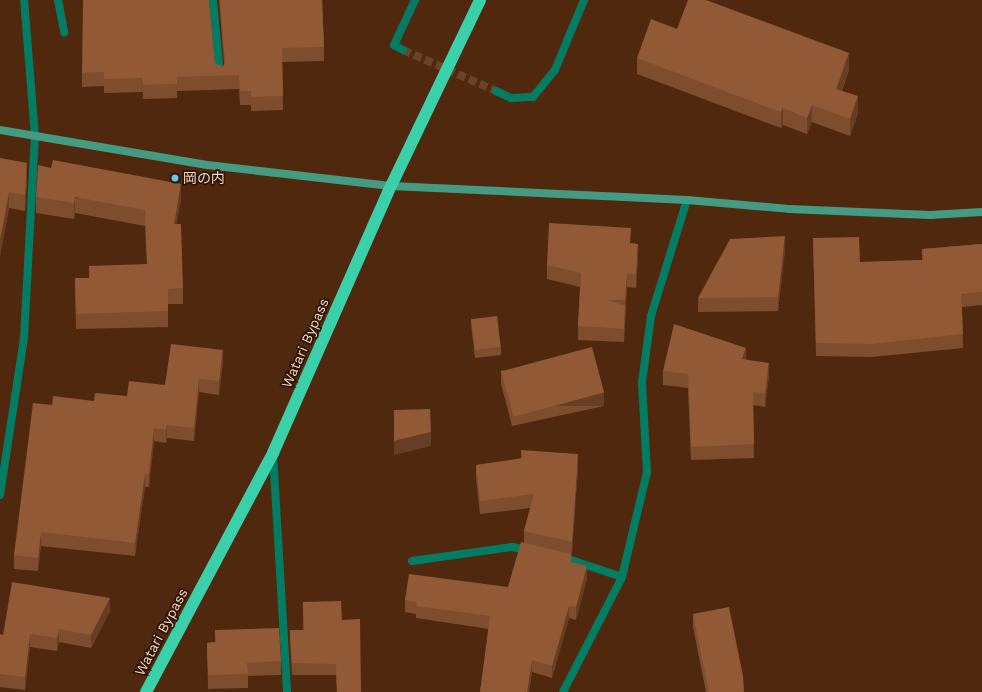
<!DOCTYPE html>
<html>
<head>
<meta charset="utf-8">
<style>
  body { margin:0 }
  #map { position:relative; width:982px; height:692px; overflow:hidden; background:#50280d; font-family:"Work Sans","Noto Sans JP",sans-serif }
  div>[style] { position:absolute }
  .street-tunnel>* { height:8px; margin-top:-4px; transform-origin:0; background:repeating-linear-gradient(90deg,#694228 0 8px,transparent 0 12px) }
  .street>* { height:8px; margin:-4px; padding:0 4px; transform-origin:4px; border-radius:4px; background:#027d63 }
  .secondary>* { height:8px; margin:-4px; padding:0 4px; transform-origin:4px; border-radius:4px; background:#449b82 }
  .highway>* { height:12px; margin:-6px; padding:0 6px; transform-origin:6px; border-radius:6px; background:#3ad0aa }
  .wall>* { inset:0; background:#7d4d2e }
  .shaded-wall>* { inset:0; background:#663e26; transform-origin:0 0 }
  .building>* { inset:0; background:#915936; transform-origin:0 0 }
  .dots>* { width:11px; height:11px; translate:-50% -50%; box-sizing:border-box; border:2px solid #2c1507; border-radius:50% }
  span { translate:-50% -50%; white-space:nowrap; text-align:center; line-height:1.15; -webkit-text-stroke:3.5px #2c1507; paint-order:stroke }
  .poi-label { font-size:14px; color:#f4d4c2 }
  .left { translate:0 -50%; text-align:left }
  .street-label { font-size:14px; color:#f4d4c2 }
</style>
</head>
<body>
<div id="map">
  <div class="street-tunnel">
    <i style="left:403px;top:50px;width:102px;rotate:23.8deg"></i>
  </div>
  <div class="street">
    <i style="left:58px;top:0;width:33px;rotate:79deg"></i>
    <i style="left:213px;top:0;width:75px;rotate:84.7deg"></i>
    <i style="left:403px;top:50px;width:10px;rotate:-151deg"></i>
    <i style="left:394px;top:45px;width:50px;rotate:-65deg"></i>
    <i style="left:496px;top:91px;width:17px;rotate:25deg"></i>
    <i style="left:511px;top:98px;width:22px;rotate:-3deg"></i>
    <i style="left:533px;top:97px;width:35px;rotate:-51deg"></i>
    <i style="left:555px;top:70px;width:76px;rotate:-67.5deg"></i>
    <i style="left:273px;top:454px;width:238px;rotate:86.6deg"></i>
    <i style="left:0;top:495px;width:159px;rotate:-81.3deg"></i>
    <i style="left:24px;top:338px;width:202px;rotate:-86.9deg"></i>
    <i style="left:35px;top:136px;width:136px;rotate:-94.6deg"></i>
    <i style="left:562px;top:557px;width:63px;rotate:18.4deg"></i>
    <i style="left:412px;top:561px;width:101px;rotate:-8deg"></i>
    <i style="left:512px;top:547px;width:17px;rotate:10deg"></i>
    <i style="left:563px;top:692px;width:129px;rotate:-62.8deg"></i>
    <i style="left:622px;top:577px;width:108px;rotate:-76.6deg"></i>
    <i style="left:647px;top:472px;width:90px;rotate:-93.2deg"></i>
    <i style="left:642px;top:382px;width:67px;rotate:-82.2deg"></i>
    <i style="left:651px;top:316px;width:121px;rotate:-72.8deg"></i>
  </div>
  <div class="secondary">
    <i style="left:0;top:130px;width:210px;rotate:9.6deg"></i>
    <i style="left:207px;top:165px;width:185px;rotate:6.5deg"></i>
    <i style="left:391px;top:186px;width:296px;rotate:2.7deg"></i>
    <i style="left:687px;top:200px;width:102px;rotate:5deg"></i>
    <i style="left:789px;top:209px;width:141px;rotate:2.4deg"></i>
    <i style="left:930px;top:215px;width:52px;rotate:-3.3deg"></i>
  </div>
  <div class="highway">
    <i style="left:146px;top:692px;width:271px;rotate:-62deg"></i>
    <i style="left:273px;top:453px;width:292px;rotate:-66.2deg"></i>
    <i style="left:391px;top:186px;width:206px;rotate:-64.4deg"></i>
  </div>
  <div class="wall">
    <i style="clip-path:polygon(219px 0,322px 0,324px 47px,324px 61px,282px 62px,283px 110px,251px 111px,251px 105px,240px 105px,239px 89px,177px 91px,177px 98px,143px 99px,143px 92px,104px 93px,104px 86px,82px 87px,82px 73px,215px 63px,223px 67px,224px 64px)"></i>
    <i style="clip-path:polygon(677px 29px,849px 70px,842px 91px,858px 113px,850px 136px,812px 122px,807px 134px,783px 125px,781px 128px,637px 74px,637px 58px)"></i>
    <i style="clip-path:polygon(0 158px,27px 179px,25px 211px,9px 208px,0 256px)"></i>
    <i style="clip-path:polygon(36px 197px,181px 199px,176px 224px,183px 288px,183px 304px,168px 304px,168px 327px,76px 329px,75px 278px,89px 278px,147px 264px,145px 226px,75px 213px,74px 219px,36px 213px)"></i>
    <i style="clip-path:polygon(813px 238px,860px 262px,922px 260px,922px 249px,982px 244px,982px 305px,962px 307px,963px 348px,872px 357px,816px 356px)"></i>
    <i style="clip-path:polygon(631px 243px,638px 258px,636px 288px,627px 287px,624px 342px,578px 340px,578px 326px,580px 287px,547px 279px,547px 265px)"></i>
    <i style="clip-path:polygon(785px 250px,778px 311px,698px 312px,698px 298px)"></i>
    <i style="clip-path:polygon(471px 318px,501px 347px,501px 355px,475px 358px,471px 325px)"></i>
    <i style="clip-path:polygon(746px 360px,769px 376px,765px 407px,753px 405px,754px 458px,691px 460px,688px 388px,663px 385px,663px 371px)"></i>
    <i style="clip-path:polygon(223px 363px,219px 395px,199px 392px,194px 441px,167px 438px,166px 443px,154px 441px,149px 487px,145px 487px,135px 556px,41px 546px,38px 571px,14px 569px,14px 555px,52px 405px,94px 401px,127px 396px,165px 385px)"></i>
    <i style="clip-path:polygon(501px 370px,604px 406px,512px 426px,501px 384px)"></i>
    <i style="clip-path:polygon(521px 450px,578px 467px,571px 562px,587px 579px,576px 620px,569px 618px,552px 678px,532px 672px,529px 692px,480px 692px,489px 629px,416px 618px,416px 614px,405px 612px,405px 600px,508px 587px,524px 543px,524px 531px,530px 508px,480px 514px,476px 478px,476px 465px,521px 459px)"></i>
    <i style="clip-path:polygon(303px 602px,342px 620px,361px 692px,337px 692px,336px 675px,292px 675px,290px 642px,290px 630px,303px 630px)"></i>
    <i style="clip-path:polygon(110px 611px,91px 648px,59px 642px,57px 651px,30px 647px,25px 690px,0 687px,0 634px,3px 635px)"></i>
    <i style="clip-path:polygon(693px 614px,744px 692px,706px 692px,693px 627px)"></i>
    <i style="clip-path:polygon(215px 630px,281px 661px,281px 675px,248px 676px,248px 688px,208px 689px,207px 643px,215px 642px)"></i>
  </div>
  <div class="shaded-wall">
    <i style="clip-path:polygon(849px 53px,849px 70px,836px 105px,836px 89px)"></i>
    <i style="clip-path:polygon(858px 96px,858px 113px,850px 136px,850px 119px)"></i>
    <i style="clip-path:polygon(812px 105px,812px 122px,807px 134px,807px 118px)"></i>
    <i style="clip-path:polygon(783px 108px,783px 125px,781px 128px,781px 112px)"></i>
    <i style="clip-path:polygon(27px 163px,27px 179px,25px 211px,25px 195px)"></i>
    <i style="clip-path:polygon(181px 184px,181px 199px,174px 240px,174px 224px)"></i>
    <i style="clip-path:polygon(9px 192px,9px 208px,0 256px,0 240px)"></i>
    <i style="clip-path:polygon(75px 197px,75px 213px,74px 219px,74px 203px)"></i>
    <i style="clip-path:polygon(785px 236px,785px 250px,778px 311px,778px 297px)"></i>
    <i style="clip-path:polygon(638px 244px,638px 258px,636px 288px,636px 274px)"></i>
    <i style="clip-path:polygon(627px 273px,627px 287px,625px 314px,625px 300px)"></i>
    <i style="clip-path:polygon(625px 306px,625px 320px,624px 342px,624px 329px)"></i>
    <i style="clip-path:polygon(746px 348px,746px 361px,742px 359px)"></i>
    <i style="clip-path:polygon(223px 350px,223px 363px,219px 395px,219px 381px)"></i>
    <i style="clip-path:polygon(769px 363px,769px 376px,765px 407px,765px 393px)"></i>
    <i style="clip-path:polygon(199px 379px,199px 392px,194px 441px,194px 428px)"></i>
    <i style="left:604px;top:392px;width:14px;height:94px;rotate:90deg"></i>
    <i style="clip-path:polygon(167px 425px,167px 438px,166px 443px,166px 430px)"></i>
    <i style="clip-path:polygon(154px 428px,154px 441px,149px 487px,149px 474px)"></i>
    <i style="clip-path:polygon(431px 432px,431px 446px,394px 455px,394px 441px)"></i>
    <i style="clip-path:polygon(578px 454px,578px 467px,572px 555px,572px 542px)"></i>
    <i style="clip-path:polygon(145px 474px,145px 487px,135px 556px,135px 543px)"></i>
    <i style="clip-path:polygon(41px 532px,41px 546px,38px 571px,38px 558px)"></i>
    <i style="clip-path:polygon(587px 566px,587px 579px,576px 620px,576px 607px)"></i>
    <i style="clip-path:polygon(110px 598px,110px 611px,91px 648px,91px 635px)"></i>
    <i style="clip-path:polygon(569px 606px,569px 618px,552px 678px,552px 666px)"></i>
    <i style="clip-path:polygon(59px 629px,59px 642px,57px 651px,57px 638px)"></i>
    <i style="clip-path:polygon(30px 634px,30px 647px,25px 690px,25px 677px)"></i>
    <i style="clip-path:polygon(532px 660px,532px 672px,529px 692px,527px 692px)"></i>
  </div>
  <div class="building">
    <i style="clip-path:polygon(83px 0,209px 0,215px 63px,223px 67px,225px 62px,220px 0,322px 0,324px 47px,282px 48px,283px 96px,251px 97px,251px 91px,240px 91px,239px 75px,177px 77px,177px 84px,143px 85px,143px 78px,104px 79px,104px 72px,82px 73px)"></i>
    <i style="clip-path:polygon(688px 0,706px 0,849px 53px,836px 89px,858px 96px,850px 119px,812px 105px,807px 118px,783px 108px,781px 112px,637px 58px,651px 19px,677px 29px)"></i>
    <i style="clip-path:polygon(0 158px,27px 163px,25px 195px,9px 192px,0 240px)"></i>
    <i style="clip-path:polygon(53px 160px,181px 184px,174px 224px,181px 224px,183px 288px,168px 289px,168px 311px,76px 314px,75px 278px,89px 278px,89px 266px,147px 264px,145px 210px,75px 197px,74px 203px,36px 197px,38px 165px,51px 168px)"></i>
    <i style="clip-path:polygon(549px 223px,631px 228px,630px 243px,638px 244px,636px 274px,627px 273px,625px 300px,608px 300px,625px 306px,624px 329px,578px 326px,581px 273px,547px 265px)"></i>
    <i style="clip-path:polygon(785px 236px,778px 297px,698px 298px,730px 239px)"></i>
    <i style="clip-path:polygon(859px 237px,860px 262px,923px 260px,922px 249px,982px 244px,982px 292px,961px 294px,963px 334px,872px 344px,816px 343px,813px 238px)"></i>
    <i style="left:497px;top:316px;width:31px;height:26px;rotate:83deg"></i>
    <i style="clip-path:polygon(674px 324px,746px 348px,742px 359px,769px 363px,765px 393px,753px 392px,754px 444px,691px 447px,688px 374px,663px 371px)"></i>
    <i style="clip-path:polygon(171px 344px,223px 350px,219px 381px,199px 379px,194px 428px,167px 425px,166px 430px,154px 428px,149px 474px,145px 474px,135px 543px,41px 532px,38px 558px,14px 555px,33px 403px,52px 405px,53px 396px,94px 401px,95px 393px,127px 396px,129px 381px,165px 385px)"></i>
    <i style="left:592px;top:347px;width:47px;height:94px;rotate:75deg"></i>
    <i style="clip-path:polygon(430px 409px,431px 432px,394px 441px,394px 410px)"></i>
    <i style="clip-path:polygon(521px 450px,578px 454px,572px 542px,524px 531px,534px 494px,480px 501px,476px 465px,523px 458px)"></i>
    <i style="clip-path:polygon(521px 542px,571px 554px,571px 562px,587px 566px,576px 607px,569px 606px,552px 666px,532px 660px,527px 692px,480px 692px,490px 616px,416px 606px,417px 602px,405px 600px,409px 574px,508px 587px)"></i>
    <i style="clip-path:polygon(12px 582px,110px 598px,91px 635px,59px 629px,57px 638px,30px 634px,25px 677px,0 674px,0 634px,3px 635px)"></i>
    <i style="clip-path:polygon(341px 601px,342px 620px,360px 619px,361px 692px,337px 692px,336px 664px,292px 663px,290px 630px,304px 630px,303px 602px)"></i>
    <i style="clip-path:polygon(729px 607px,743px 676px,744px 692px,709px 692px,693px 614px)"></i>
    <i style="clip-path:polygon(279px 628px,281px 661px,247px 663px,248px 674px,208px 675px,207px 643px,216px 642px,215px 630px)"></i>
  </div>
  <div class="dots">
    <i style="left:175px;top:178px;background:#68c4f0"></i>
  </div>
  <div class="poi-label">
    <span class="left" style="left:183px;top:178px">岡の内</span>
  </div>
  <div class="street-label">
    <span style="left:305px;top:343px;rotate:-66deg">Watari Bypass</span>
    <span style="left:161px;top:632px;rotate:-62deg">Watari Bypass</span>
  </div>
</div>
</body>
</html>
